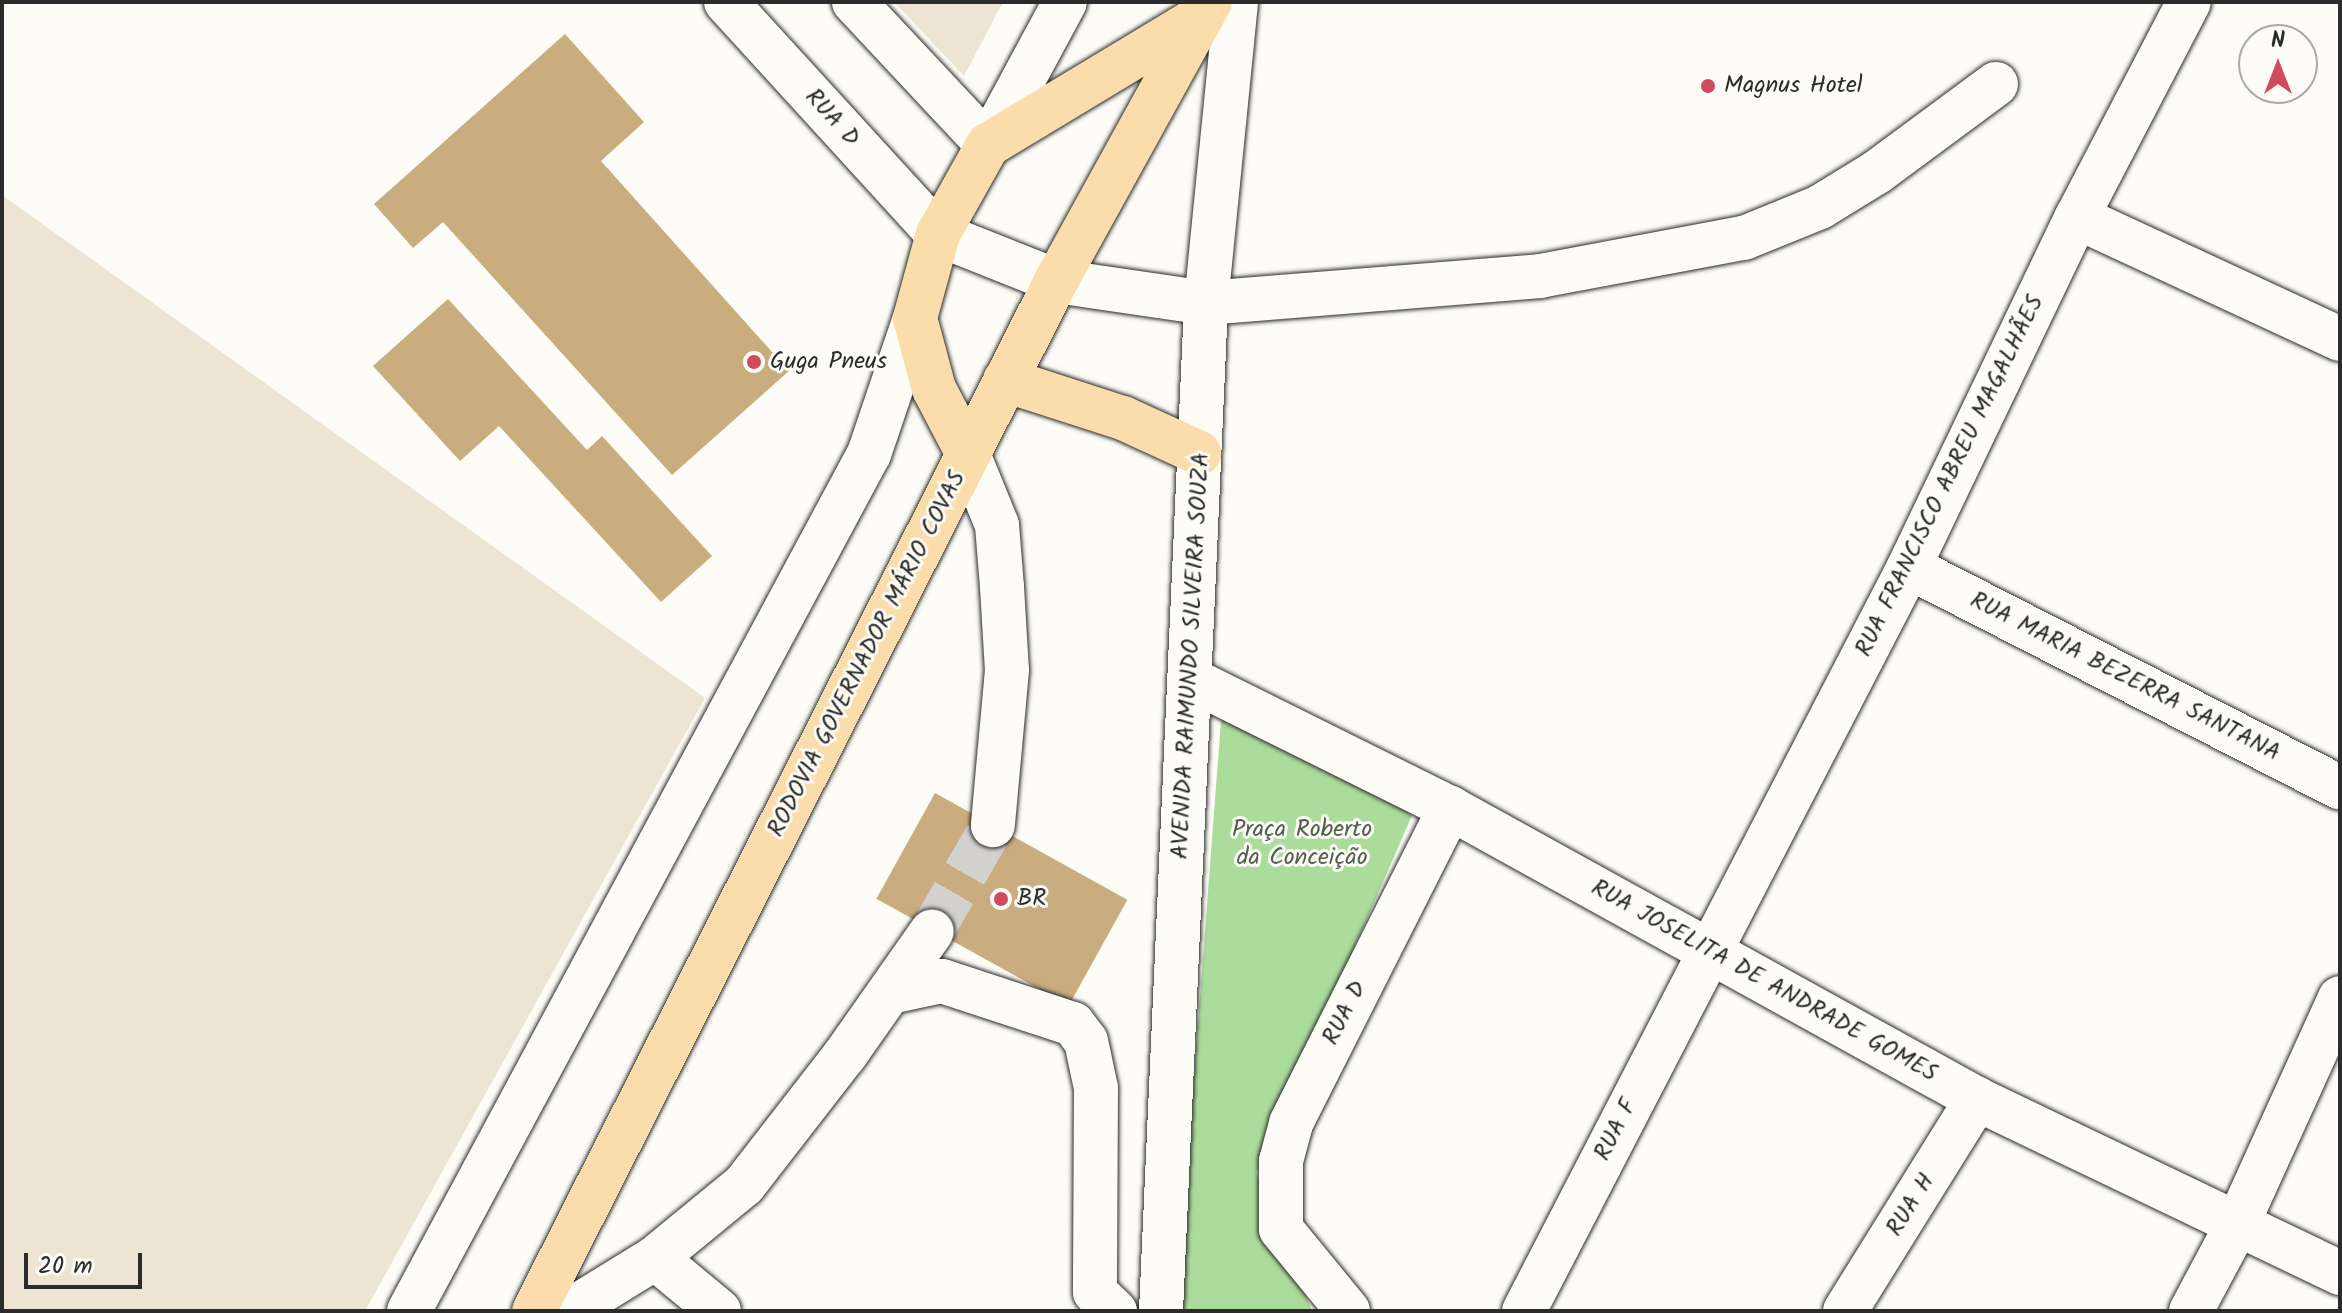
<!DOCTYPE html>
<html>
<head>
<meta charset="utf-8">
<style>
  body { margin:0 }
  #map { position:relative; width:2342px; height:1313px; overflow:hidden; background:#fdfcf7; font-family:Kalam,sans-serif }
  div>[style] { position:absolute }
  .built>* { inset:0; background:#ede4d3 }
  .green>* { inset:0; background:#acdc9c }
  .building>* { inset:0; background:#c9ad7f; transform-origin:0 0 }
  .minor-tunnel>* { height:44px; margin-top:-22px; transform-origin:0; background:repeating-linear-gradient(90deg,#d3d2ce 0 44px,transparent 0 66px) }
  .roads { filter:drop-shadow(0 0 2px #2b2b2b) drop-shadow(0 0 2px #2b2b2b) }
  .minor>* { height:44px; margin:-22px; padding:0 22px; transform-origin:22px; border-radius:22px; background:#fdfcf7 }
  .highway>* { height:44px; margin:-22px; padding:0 22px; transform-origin:22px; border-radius:22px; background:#faddab }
  .dots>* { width:22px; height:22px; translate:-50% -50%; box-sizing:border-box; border:4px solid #fdfcf7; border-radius:50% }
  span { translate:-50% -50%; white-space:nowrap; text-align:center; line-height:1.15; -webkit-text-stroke:6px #fdfcf7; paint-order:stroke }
  .poi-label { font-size:24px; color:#2b2b2b }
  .left { translate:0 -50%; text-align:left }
  .street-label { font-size:24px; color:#2b2b2b }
  .park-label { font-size:24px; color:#52604d }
  .frame { position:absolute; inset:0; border:4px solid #2b2b2b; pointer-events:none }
  .north { position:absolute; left:2238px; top:24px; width:80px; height:80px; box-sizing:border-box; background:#fdfcf7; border:2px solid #a9a8a5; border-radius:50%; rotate:0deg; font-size:22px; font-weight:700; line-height:32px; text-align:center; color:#2b2b2b }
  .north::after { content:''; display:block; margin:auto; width:28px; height:36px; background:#d1495b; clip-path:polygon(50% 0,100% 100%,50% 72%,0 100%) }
  .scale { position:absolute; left:24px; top:1253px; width:118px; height:36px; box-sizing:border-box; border:4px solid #2b2b2b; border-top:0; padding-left:10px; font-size:24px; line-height:28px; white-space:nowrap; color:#2b2b2b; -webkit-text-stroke:6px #fdfcf7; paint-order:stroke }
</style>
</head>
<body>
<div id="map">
  <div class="built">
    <i style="clip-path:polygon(894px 2px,1003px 2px,964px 76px)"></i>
    <i style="clip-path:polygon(2px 195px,705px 698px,365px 1311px,2px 1311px)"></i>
  </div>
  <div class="green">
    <i style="clip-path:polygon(1222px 708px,1420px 797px,1256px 1173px,1312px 1311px,1176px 1311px)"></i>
  </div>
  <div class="building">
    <i style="clip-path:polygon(565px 34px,644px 122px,601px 161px,789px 371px,672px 475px,443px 222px,413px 248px,374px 204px)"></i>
    <i style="clip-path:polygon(448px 299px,587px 450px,602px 436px,712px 556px,661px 602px,499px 426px,460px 461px,373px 366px)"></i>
    <i style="left:935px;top:793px;width:220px;height:121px;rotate:29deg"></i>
  </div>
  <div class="minor-tunnel">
    <i style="left:932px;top:931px;width:122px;rotate:-60.1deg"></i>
  </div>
  <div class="roads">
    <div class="minor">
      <i style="left:726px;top:2px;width:314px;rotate:47.6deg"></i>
      <i style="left:938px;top:234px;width:127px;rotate:21.7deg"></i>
      <i style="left:1056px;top:281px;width:152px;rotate:8.3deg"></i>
      <i style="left:1206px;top:303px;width:335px;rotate:-4.6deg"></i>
      <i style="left:1540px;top:276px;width:208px;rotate:-10.6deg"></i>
      <i style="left:1744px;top:238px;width:82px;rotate:-22.2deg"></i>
      <i style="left:1820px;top:207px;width:67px;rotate:-31.6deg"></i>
      <i style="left:1877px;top:172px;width:148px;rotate:-36.5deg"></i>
      <i style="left:854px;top:2px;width:196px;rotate:46.9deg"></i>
      <i style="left:988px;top:145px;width:162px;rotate:-61.7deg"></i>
      <i style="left:2077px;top:217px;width:290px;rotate:24.9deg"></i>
      <i style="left:968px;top:454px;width:77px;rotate:67.8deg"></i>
      <i style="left:997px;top:525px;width:62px;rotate:85.4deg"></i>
      <i style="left:1002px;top:587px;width:83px;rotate:86.6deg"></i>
      <i style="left:1007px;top:670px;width:156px;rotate:95.2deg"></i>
      <i style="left:1909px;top:567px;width:484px;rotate:27.1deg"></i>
      <i style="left:1192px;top:680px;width:288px;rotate:26.4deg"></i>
      <i style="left:1450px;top:808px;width:602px;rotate:28.91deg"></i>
      <i style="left:1977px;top:1099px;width:403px;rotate:25.6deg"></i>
      <i style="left:890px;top:992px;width:53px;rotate:-11.9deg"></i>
      <i style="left:942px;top:981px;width:138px;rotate:18.2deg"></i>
      <i style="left:1073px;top:1024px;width:21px;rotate:53deg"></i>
      <i style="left:1086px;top:1041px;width:48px;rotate:78deg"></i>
      <i style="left:1096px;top:1088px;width:204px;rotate:90.3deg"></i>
      <i style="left:1095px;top:1292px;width:28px;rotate:44deg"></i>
      <i style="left:655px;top:1258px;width:83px;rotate:39.6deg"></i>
      <i style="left:409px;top:1311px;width:973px;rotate:-61.78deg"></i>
      <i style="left:869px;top:454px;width:144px;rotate:-71.3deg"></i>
      <i style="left:569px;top:1311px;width:101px;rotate:-31.6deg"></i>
      <i style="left:655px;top:1258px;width:115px;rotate:-39.4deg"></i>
      <i style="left:744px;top:1185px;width:165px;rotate:-52.2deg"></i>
      <i style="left:845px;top:1055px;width:151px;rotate:-54.9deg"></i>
      <i style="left:1161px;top:1311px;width:1009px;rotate:-87.44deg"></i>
      <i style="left:1206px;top:303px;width:302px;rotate:-84.3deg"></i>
      <i style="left:1348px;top:1311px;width:106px;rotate:-129.3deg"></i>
      <i style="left:1281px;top:1229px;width:68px;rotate:-90deg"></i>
      <i style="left:1281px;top:1161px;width:39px;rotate:-75deg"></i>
      <i style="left:1291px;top:1123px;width:353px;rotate:-63.2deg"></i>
      <i style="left:1524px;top:1311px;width:838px;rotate:-62.64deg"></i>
      <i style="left:1909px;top:567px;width:388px;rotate:-64.4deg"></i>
      <i style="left:2077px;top:217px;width:242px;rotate:-62.5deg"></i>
      <i style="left:1845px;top:1311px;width:250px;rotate:-58.1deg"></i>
      <i style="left:2191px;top:1311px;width:98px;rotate:-61.9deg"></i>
      <i style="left:2237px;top:1225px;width:249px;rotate:-65.6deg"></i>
    </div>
    <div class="highway">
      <i style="left:1005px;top:380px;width:124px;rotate:17.9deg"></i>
      <i style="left:1123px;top:418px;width:84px;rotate:24.7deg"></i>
      <i style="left:968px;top:454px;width:73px;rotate:-117.6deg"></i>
      <i style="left:934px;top:389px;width:73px;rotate:-105deg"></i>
      <i style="left:915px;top:318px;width:87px;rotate:-74.7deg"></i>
      <i style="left:938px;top:234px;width:102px;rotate:-60.7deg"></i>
      <i style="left:988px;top:145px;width:250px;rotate:-31.1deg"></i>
      <i style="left:534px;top:1311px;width:1155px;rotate:-63.12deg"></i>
      <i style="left:1056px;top:281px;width:319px;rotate:-61.1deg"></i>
    </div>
  </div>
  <div class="dots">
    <i style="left:1708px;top:86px;background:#d1495b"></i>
    <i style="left:754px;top:362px;background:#d1495b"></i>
    <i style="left:1001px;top:899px;background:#d1495b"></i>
  </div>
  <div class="poi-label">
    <span class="left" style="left:1724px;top:86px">Magnus Hotel</span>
    <span class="left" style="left:770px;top:362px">Guga Pneus</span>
    <span class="left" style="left:1017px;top:899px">BR</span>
  </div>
  <div class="street-label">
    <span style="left:832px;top:118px;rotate:48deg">RUA D</span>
    <span style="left:1950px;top:476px;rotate:-64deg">RUA FRANCISCO ABREU MAGALHÃES</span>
    <span style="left:867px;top:654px;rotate:-63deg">RODOVIA GOVERNADOR MÁRIO COVAS</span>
    <span style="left:1191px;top:656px;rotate:-87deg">AVENIDA RAIMUNDO SILVEIRA SOUZA</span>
    <span style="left:2125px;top:677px;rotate:27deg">RUA MARIA BEZERRA SANTANA</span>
    <span style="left:1764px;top:981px;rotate:29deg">RUA JOSELITA DE ANDRADE GOMES</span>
    <span style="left:1345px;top:1013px;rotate:-63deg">RUA D</span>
    <span style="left:1616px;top:1130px;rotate:-63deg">RUA F</span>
    <span style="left:1911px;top:1205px;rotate:-58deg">RUA H</span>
  </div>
  <div class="park-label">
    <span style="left:1302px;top:844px">Praça Roberto<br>da Conceição</span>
  </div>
  <div class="frame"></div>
  <div class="north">N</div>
  <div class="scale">20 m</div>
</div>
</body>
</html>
